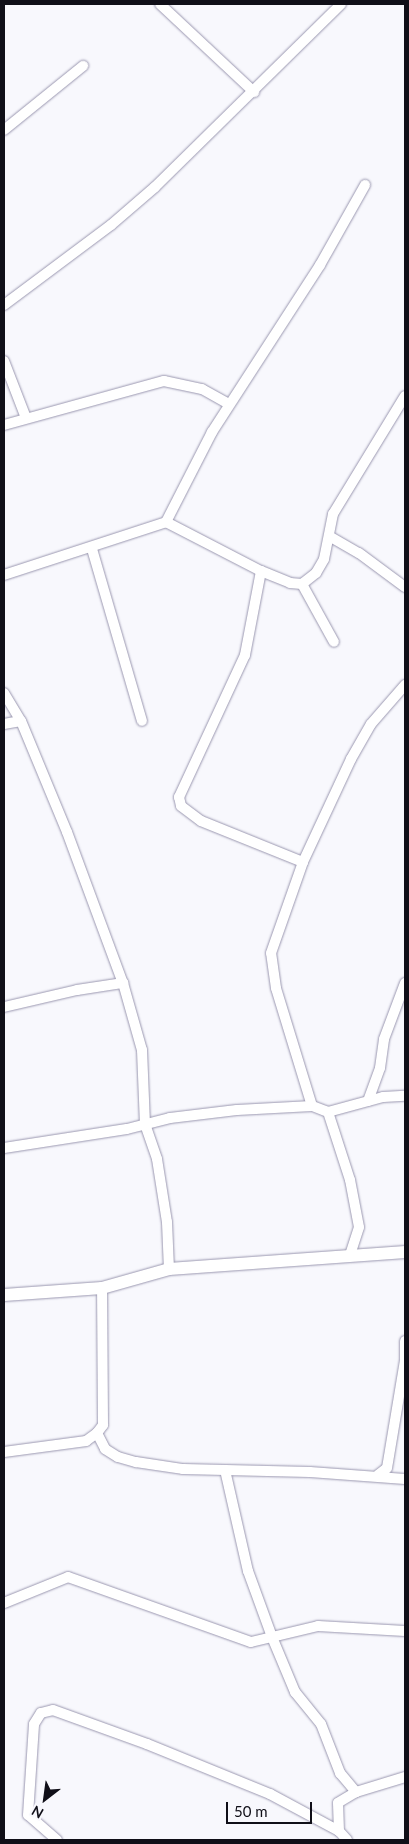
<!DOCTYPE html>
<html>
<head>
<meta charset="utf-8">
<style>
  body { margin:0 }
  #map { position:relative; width:409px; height:1844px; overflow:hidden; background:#f8f8fd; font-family:Lato,sans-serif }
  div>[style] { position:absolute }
  .roads { filter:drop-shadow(0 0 1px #9a97b0) drop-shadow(0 0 1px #9a97b0) }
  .minor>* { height:10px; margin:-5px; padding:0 5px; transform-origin:5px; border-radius:5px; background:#fff }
  .tertiary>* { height:12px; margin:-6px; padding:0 6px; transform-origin:6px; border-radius:6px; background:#fff }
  span { translate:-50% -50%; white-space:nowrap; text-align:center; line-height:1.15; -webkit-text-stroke:4.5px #f8f8fd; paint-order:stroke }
  .frame { position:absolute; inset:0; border:5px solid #100f18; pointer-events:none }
  .north { position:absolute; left:20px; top:1774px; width:50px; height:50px; -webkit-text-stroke:4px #f8f8fd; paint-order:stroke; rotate:210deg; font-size:14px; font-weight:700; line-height:20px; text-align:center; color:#100f18 }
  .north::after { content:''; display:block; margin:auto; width:18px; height:22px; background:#100f18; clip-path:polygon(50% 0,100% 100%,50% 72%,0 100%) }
  .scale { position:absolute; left:226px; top:1802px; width:86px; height:22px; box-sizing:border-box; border:2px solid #100f18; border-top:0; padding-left:6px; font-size:15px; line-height:18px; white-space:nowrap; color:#100f18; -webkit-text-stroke:4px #f8f8fd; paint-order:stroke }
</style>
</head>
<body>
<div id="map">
  <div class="roads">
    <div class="minor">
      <i style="left:160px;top:4px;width:129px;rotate:43.1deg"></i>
      <i style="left:4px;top:130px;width:102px;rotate:-39deg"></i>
      <i style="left:4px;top:305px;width:134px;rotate:-36.8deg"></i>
      <i style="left:111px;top:225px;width:58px;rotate:-40.8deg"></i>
      <i style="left:155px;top:187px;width:261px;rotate:-44.5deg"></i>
      <i style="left:4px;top:361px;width:61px;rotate:68.9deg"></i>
      <i style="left:4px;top:425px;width:166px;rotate:-15.4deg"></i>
      <i style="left:164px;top:381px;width:39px;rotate:12deg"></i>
      <i style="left:202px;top:389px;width:31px;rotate:29deg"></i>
      <i style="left:166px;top:522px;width:107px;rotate:27.3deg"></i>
      <i style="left:261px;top:571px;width:31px;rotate:22deg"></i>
      <i style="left:290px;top:583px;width:12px;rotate:5deg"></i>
      <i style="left:302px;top:584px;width:18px;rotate:-38deg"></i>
      <i style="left:316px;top:573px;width:16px;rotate:-60deg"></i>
      <i style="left:324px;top:559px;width:46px;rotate:-78.7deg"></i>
      <i style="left:333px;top:514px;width:138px;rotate:-58.6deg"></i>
      <i style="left:329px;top:536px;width:34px;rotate:30deg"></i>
      <i style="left:359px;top:553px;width:57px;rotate:36.5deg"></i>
      <i style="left:92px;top:549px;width:179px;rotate:73.8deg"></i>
      <i style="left:261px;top:571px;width:86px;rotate:100.8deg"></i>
      <i style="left:245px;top:655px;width:157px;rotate:114.9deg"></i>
      <i style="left:179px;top:797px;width:9px;rotate:77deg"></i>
      <i style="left:181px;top:806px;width:25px;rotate:37deg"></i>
      <i style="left:201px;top:821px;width:110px;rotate:21.9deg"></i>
      <i style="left:4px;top:575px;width:170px;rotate:-18.1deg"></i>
      <i style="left:166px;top:522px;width:101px;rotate:-62.9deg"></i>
      <i style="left:212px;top:432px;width:199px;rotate:-57.1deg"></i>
      <i style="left:320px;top:265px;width:92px;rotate:-60.6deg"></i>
      <i style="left:302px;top:584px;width:66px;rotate:61.1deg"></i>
      <i style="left:4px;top:693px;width:33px;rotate:59deg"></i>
      <i style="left:21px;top:721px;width:120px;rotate:67.5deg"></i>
      <i style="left:67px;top:832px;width:161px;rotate:69.7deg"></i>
      <i style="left:123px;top:983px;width:70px;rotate:74.2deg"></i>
      <i style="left:142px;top:1050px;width:74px;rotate:87.7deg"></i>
      <i style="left:145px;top:1124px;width:37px;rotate:71deg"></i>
      <i style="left:157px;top:1159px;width:64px;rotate:81deg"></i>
      <i style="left:167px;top:1222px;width:47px;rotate:87.6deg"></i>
      <i style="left:4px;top:724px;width:17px;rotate:-10deg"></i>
      <i style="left:4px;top:1007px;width:75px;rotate:-13.1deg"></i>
      <i style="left:77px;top:990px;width:47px;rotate:-8.7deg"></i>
      <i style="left:368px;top:1101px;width:35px;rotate:-70deg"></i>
      <i style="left:380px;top:1068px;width:29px;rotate:-82deg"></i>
      <i style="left:384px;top:1039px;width:60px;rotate:-69.4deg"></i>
      <i style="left:328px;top:1112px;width:57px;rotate:-15.3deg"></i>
      <i style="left:383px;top:1097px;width:22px;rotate:-3deg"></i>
      <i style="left:4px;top:1148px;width:124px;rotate:-8.8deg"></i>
      <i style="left:127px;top:1129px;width:44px;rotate:-14.3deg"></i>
      <i style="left:170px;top:1118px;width:67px;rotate:-6.8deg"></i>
      <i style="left:237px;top:1110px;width:75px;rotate:-3.1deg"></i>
      <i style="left:350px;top:1255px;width:29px;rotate:-72deg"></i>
      <i style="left:359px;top:1227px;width:48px;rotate:-100.8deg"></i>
      <i style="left:350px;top:1180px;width:71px;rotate:-107.9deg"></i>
      <i style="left:328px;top:1112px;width:17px;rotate:-159deg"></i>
      <i style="left:312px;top:1106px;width:123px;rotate:-107deg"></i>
      <i style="left:276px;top:988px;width:35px;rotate:-98deg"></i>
      <i style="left:271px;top:953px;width:96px;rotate:-70.6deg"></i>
      <i style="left:303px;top:862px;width:114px;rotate:-65deg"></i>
      <i style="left:351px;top:759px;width:40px;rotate:-60.3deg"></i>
      <i style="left:371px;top:724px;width:52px;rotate:-48.9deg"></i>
      <i style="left:405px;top:1341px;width:18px;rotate:90deg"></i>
      <i style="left:97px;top:1433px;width:10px;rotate:-53deg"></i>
      <i style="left:103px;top:1425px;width:137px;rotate:-90.4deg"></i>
      <i style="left:4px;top:1452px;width:83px;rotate:-7.6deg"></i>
      <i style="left:86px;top:1441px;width:14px;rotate:-36deg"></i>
      <i style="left:97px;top:1433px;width:18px;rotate:63deg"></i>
      <i style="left:105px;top:1449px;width:15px;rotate:32deg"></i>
      <i style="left:118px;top:1457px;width:19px;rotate:16deg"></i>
      <i style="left:136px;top:1462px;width:48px;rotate:8.5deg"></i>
      <i style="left:183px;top:1469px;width:127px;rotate:1.4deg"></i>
      <i style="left:310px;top:1472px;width:95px;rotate:4.2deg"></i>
      <i style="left:225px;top:1470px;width:104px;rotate:77.2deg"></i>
      <i style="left:248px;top:1571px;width:70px;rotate:70deg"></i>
      <i style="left:272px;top:1637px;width:60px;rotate:67.3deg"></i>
      <i style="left:295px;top:1692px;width:41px;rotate:50.9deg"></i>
      <i style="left:321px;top:1724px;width:53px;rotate:68.8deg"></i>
      <i style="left:340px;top:1773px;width:25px;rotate:50deg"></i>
      <i style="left:356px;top:1792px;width:21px;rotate:149deg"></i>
      <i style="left:338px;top:1803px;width:28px;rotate:88deg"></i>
      <i style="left:339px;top:1831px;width:12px;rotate:48deg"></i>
      <i style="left:378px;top:1475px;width:11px;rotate:-38deg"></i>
      <i style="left:387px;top:1468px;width:109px;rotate:-80.5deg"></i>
      <i style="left:4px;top:1603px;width:69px;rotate:-22.1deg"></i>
      <i style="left:68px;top:1577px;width:194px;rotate:19.6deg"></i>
      <i style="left:251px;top:1642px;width:69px;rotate:-13.4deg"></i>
      <i style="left:318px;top:1626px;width:87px;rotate:3.3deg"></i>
      <i style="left:356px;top:1792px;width:51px;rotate:-17deg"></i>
      <i style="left:57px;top:1840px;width:38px;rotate:-139deg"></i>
      <i style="left:28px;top:1815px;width:91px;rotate:-86.2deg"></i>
      <i style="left:34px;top:1724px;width:13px;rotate:-58deg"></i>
      <i style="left:41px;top:1713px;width:12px;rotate:-14deg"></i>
      <i style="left:53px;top:1710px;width:100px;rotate:19.9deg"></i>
      <i style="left:147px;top:1744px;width:133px;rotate:22.1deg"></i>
      <i style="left:270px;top:1794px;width:78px;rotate:28.2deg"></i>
    </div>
    <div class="tertiary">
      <i style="left:4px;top:1295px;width:98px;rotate:-4.1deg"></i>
      <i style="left:102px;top:1288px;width:70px;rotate:-15.8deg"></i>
      <i style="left:169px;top:1269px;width:237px;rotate:-4.1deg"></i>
    </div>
  </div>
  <div class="frame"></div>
  <div class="north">N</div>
  <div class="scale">50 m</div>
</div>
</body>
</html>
